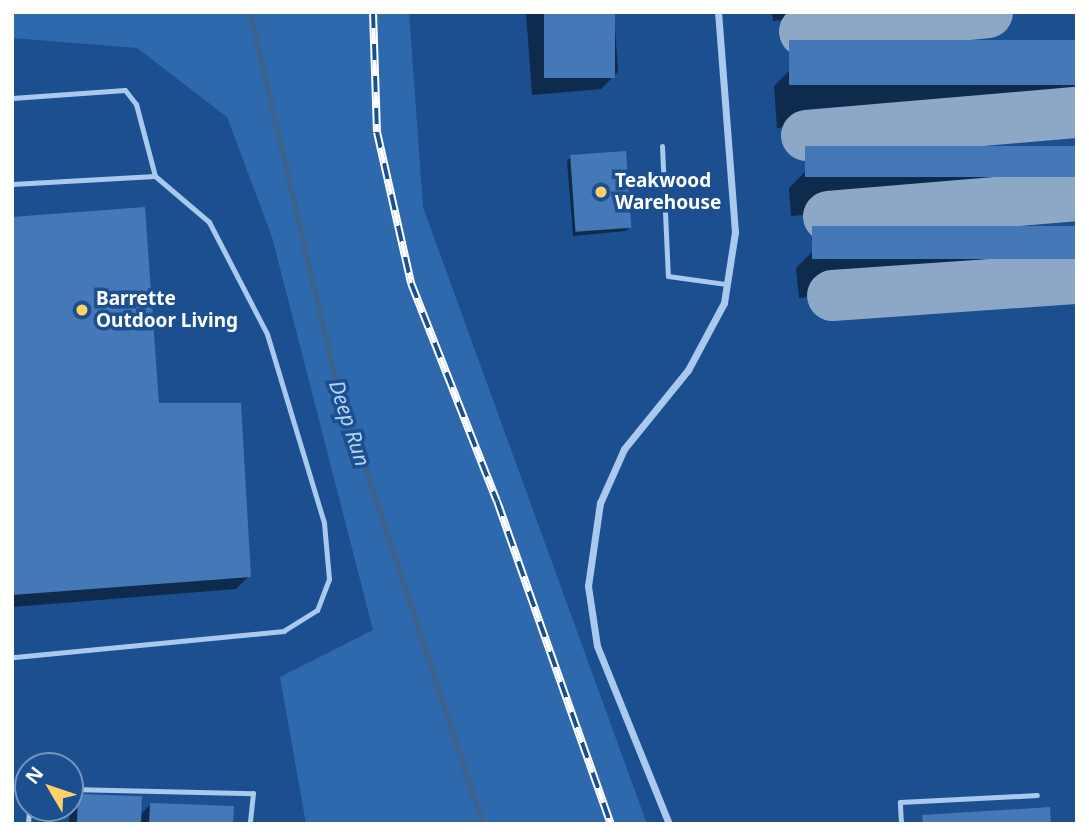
<!DOCTYPE html>
<html>
<head>
<meta charset="utf-8">
<style>
  body { margin:0 }
  #map { position:relative; width:1089px; height:836px; overflow:hidden; background:#1b4f8f; font-family:"Noto Sans",sans-serif }
  div>[style] { position:absolute }
  .green>* { inset:0; background:#2e69ad }
  .shadow>* { inset:0; background:#0007 }
  .stream>* { height:6px; margin:-3px; padding:0 3px; transform-origin:3px; border-radius:3px; background:#3c6290 }
  .taxiway>* { height:51px; margin:-25.5px; padding:0 25.5px; transform-origin:25.5px; border-radius:25.5px; background:#8da7c7 }
  .building>* { inset:0; background:#4478b7; transform-origin:0 0 }
  .service>* { height:5px; margin:-2.5px; padding:0 2.5px; transform-origin:2.5px; border-radius:2.5px; background:#a9c9ee }
  .minor>* { height:7px; margin:-3.5px; padding:0 3.5px; transform-origin:3.5px; border-radius:3.5px; background:#a9c9ee }
  .rail>* { height:8px; margin-top:-4px; transform-origin:0; background:repeating-linear-gradient(90deg,#1b4f8f 0 16px,#fff 0 32px); box-sizing:border-box; border-block:2px solid #fff }
  .dots>* { width:19px; height:19px; translate:-50% -50%; box-sizing:border-box; border:4px solid #1b4f8f; border-radius:50% }
  span { translate:-50% -50%; white-space:nowrap; text-align:center; line-height:1.15; -webkit-text-stroke:7px #1b4f8f; paint-order:stroke }
  .poi-label { font-size:19px; color:#fff; font-weight:700 }
  .left { translate:0 -50%; text-align:left }
  .water-label { font-size:21px; color:#b5d3f5; font-style:italic }
  .frame { position:absolute; inset:0; border:14px solid #fff; pointer-events:none }
  .north { position:absolute; left:14px; top:752px; width:70px; height:70px; box-sizing:border-box; background:#1b4f8f; border:2px solid #7695bc; border-radius:50%; rotate:309deg; font-size:19px; font-weight:700; line-height:28px; text-align:center; color:#fff }
  .north::after { content:''; display:block; margin:auto; width:24px; height:32px; background:#ffd166; clip-path:polygon(50% 0,100% 100%,50% 72%,0 100%) }
</style>
</head>
<body>
<div id="map">
  <div class="green">
    <i style="clip-path:polygon(12px 12px,409px 12px,423px 207px,647px 824px,306px 824px,280px 677px,373px 630px,272px 237px,227px 117px,137px 48px,12px 38px)"></i>
  </div>
  <div class="shadow">
    <i style="clip-path:polygon(526px 12px,614px 12px,618px 72px,601px 89px,532px 95px)"></i>
    <i style="clip-path:polygon(772px 12px,874px 12px,773px 21px)"></i>
    <i style="clip-path:polygon(1077px 42px,1077px 93px,1068px 101px,777px 128px,774px 86px,791px 69px)"></i>
    <i style="clip-path:polygon(1077px 148px,1073px 192px,791px 216px,789px 188px,807px 170px)"></i>
    <i style="clip-path:polygon(571px 157px,630px 227px,626px 231px,573px 236px,567px 161px)"></i>
    <i style="clip-path:polygon(12px 219px,249px 576px,236px 589px,12px 607px)"></i>
    <i style="clip-path:polygon(1077px 228px,1077px 274px,799px 298px,796px 268px,814px 250px)"></i>
    <i style="clip-path:polygon(79px 795px,139px 816px,151px 804px,231px 824px,69px 824px,70px 804px)"></i>
  </div>
  <div class="stream">
    <i style="left:250px;top:12px;width:374px;rotate:76.9deg"></i>
    <i style="left:335px;top:376px;width:472px;rotate:71.7deg"></i>
  </div>
  <div class="taxiway">
    <i style="left:804px;top:31px;width:184px;rotate:-5.9deg"></i>
    <i style="left:806px;top:135px;width:272px;rotate:-4.9deg"></i>
    <i style="left:828px;top:216px;width:250px;rotate:-4.8deg"></i>
    <i style="left:832px;top:295px;width:246px;rotate:-4deg"></i>
  </div>
  <div class="building">
    <i style="left:544px;top:12px;width:71px;height:66px"></i>
    <i style="left:1077px;top:40px;width:45px;height:288px;rotate:90deg"></i>
    <i style="left:1077px;top:146px;width:31px;height:272px;rotate:90deg"></i>
    <i style="left:626px;top:151px;width:77px;height:56px;rotate:86deg"></i>
    <i style="clip-path:polygon(145px 207px,159px 403px,241px 403px,251px 577px,12px 595px,12px 217px)"></i>
    <i style="left:1077px;top:226px;width:33px;height:265px;rotate:90deg"></i>
    <i style="left:78px;top:794px;width:64px;height:30px;rotate:2deg"></i>
    <i style="clip-path:polygon(150px 803px,234px 806px,233px 824px,149px 824px)"></i>
    <i style="clip-path:polygon(1050px 807px,1051px 824px,923px 824px,922px 815px)"></i>
  </div>
  <div class="service">
    <i style="left:12px;top:98px;width:113px;rotate:-4deg"></i>
    <i style="left:125px;top:90px;width:18px;rotate:52deg"></i>
    <i style="left:136px;top:104px;width:74px;rotate:75.2deg"></i>
    <i style="left:662px;top:146px;width:130px;rotate:87.4deg"></i>
    <i style="left:668px;top:276px;width:59px;rotate:7.9deg"></i>
    <i style="left:12px;top:184px;width:143px;rotate:-3.2deg"></i>
    <i style="left:155px;top:176px;width:71px;rotate:40.4deg"></i>
    <i style="left:209px;top:222px;width:126px;rotate:62.6deg"></i>
    <i style="left:267px;top:334px;width:197px;rotate:73.2deg"></i>
    <i style="left:324px;top:523px;width:56px;rotate:84.9deg"></i>
    <i style="left:329px;top:579px;width:33px;rotate:111deg"></i>
    <i style="left:317px;top:610px;width:39px;rotate:148deg"></i>
    <i style="left:284px;top:631px;width:273px;rotate:174.5deg"></i>
    <i style="left:12px;top:788px;width:16px"></i>
    <i style="left:70px;top:789px;width:183px;rotate:1.3deg"></i>
    <i style="left:253px;top:793px;width:31px;rotate:96deg"></i>
    <i style="left:28px;top:824px;width:16px;rotate:-86deg"></i>
    <i style="left:901px;top:824px;width:22px;rotate:-93deg"></i>
    <i style="left:900px;top:802px;width:137px;rotate:-2.9deg"></i>
  </div>
  <div class="minor">
    <i style="left:669px;top:824px;width:192px;rotate:-112deg"></i>
    <i style="left:597px;top:646px;width:61px;rotate:-98.5deg"></i>
    <i style="left:588px;top:586px;width:84px;rotate:-81.8deg"></i>
    <i style="left:600px;top:503px;width:59px;rotate:-66deg"></i>
    <i style="left:624px;top:449px;width:102px;rotate:-51deg"></i>
    <i style="left:688px;top:370px;width:76px;rotate:-61.8deg"></i>
    <i style="left:724px;top:303px;width:72px;rotate:-81.2deg"></i>
    <i style="left:735px;top:232px;width:221px;rotate:-94.4deg"></i>
  </div>
  <div class="rail">
    <i style="left:373px;top:12px;width:120px;rotate:88.1deg"></i>
    <i style="left:377px;top:132px;width:155px;rotate:77.3deg"></i>
    <i style="left:411px;top:283px;width:234px;rotate:68.5deg"></i>
    <i style="left:497px;top:501px;width:343px;rotate:70.6deg"></i>
  </div>
  <div class="dots">
    <i style="left:601px;top:192px;background:#ffd166"></i>
    <i style="left:82px;top:310px;background:#ffd166"></i>
  </div>
  <div class="poi-label">
    <span class="left" style="left:615px;top:192px">Teakwood<br>Warehouse</span>
    <span class="left" style="left:96px;top:310px">Barrette<br>Outdoor Living</span>
  </div>
  <div class="water-label">
    <span style="left:350px;top:423px;rotate:72deg">Deep Run</span>
  </div>
  <div class="frame"></div>
  <div class="north">N</div>
</div>
</body>
</html>
